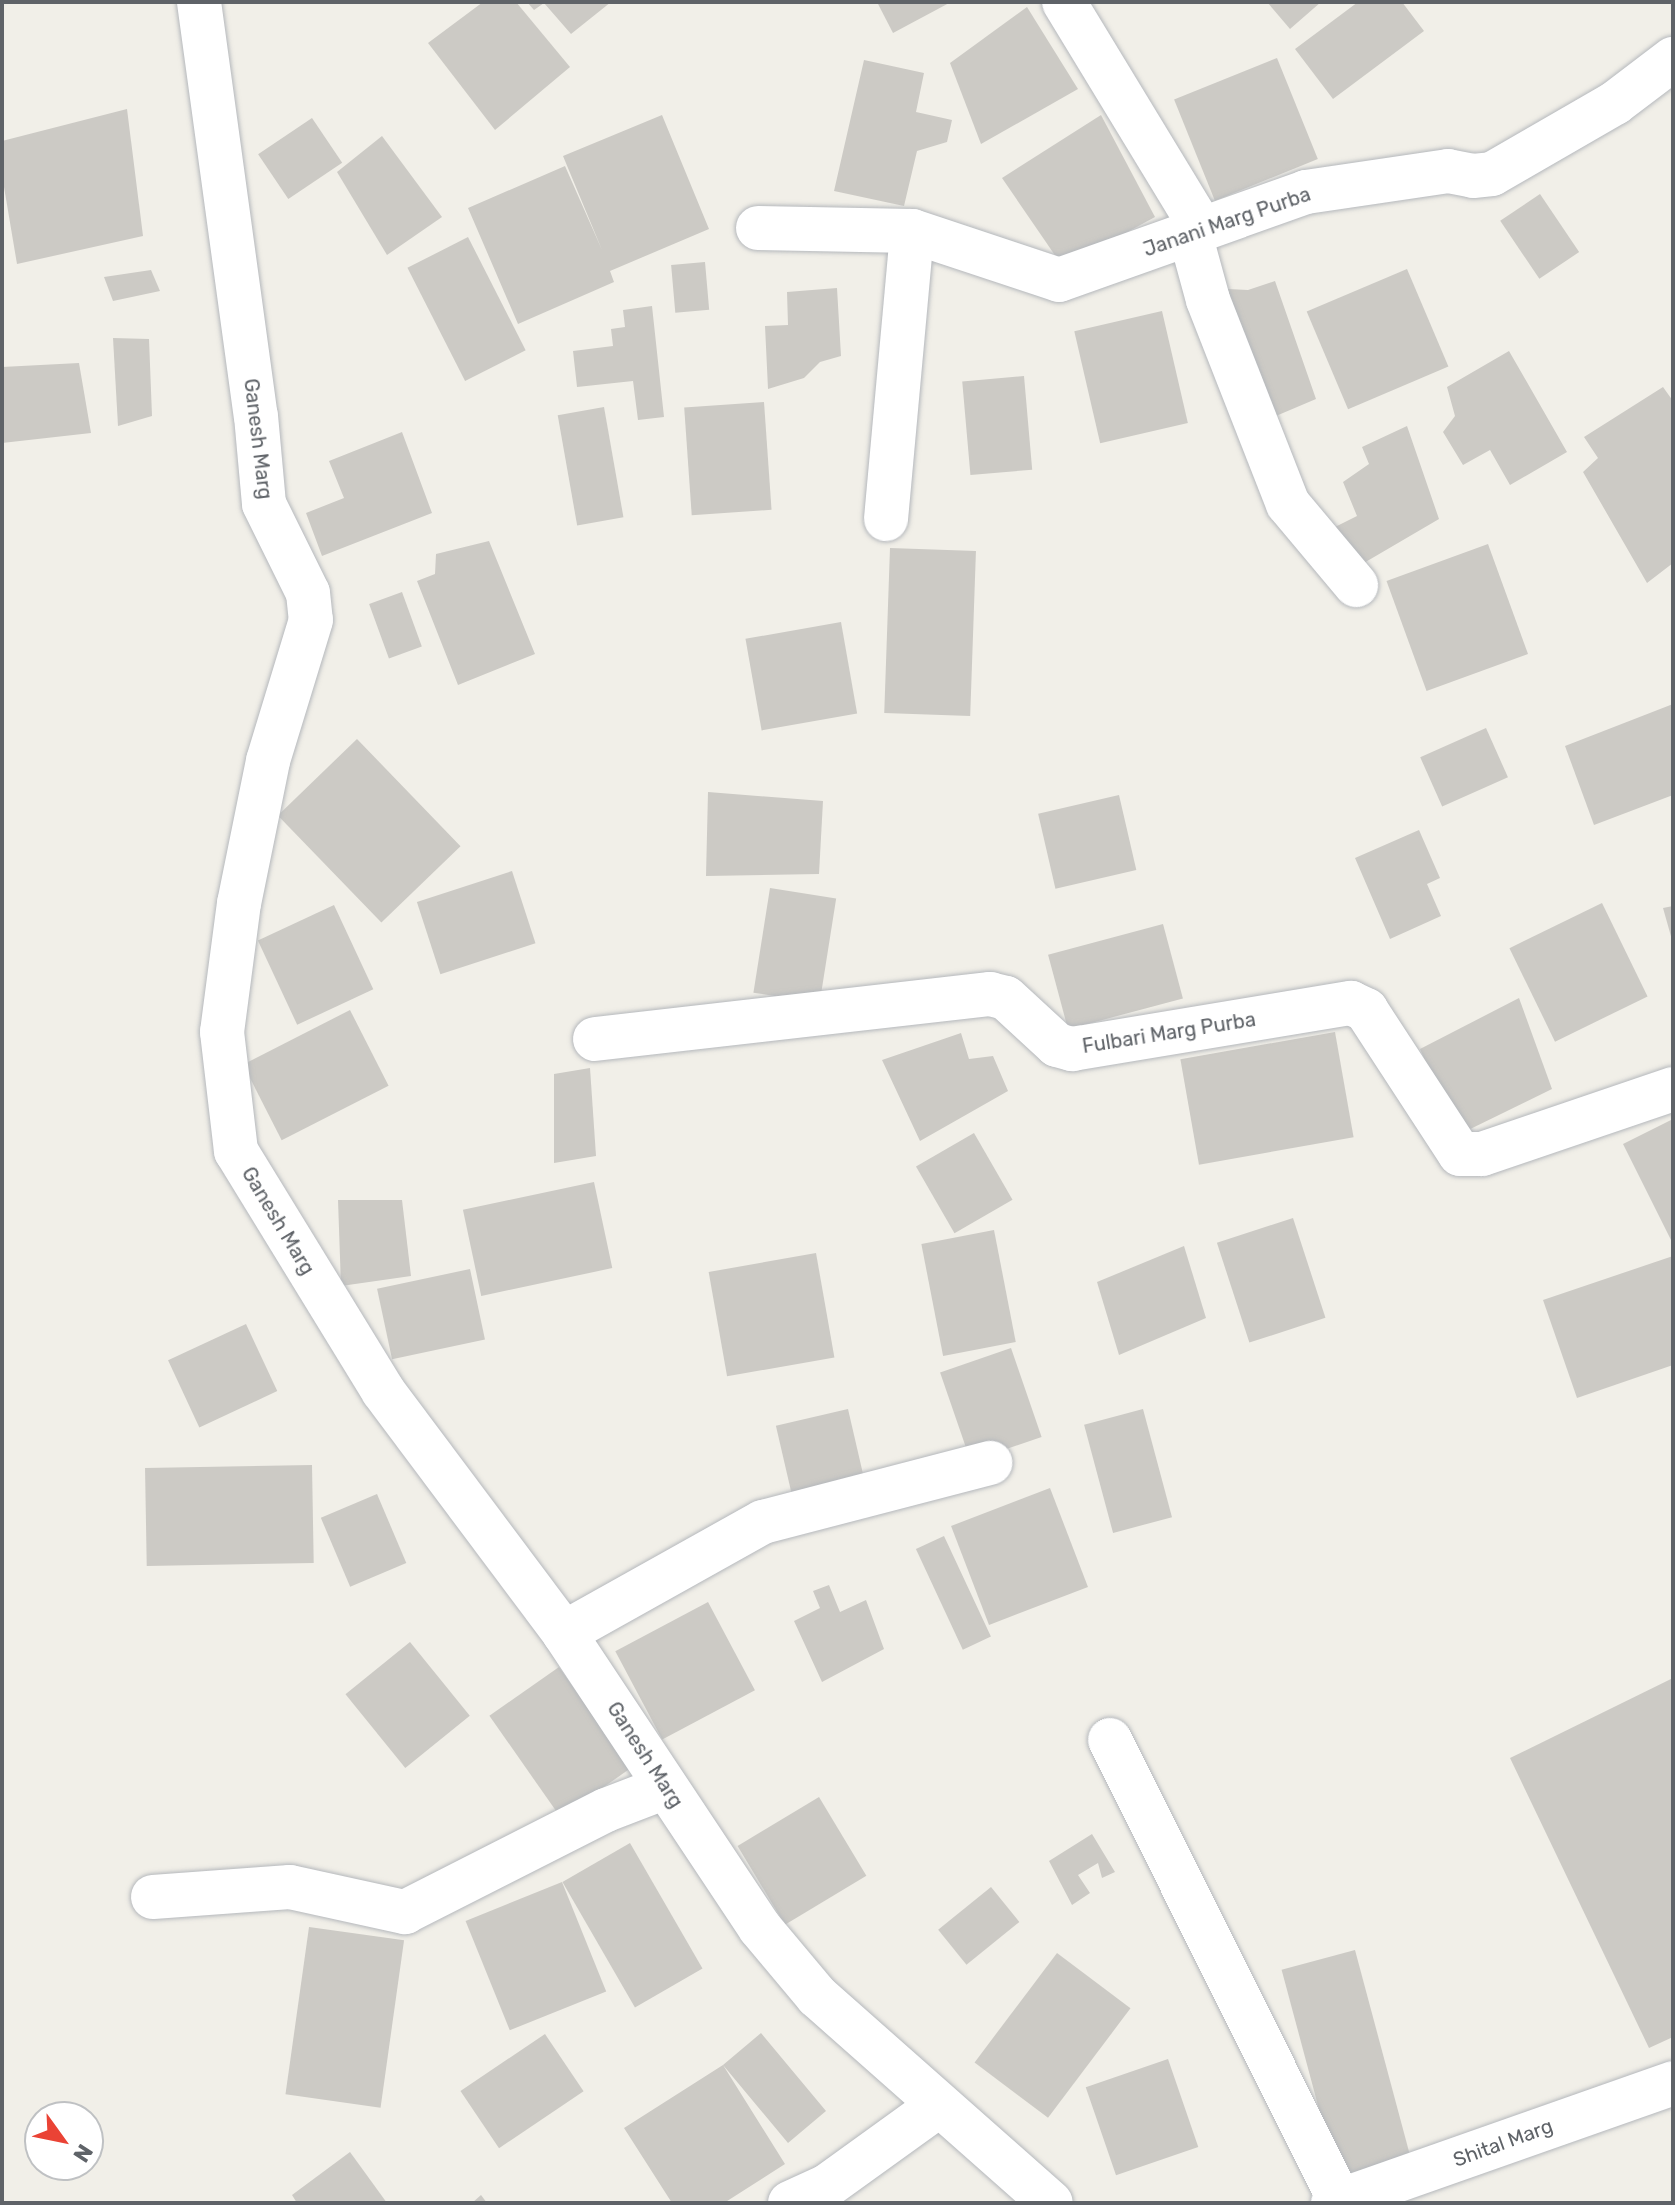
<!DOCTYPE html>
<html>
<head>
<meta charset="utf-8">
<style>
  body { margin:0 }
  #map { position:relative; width:1675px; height:2205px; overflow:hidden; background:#f1efe8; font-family:Rubik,sans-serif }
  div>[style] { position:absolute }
  .building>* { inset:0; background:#cccac5; transform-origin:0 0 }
  .roads { filter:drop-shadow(0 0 2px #b5b8bc) drop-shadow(0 0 2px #b5b8bc) }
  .minor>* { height:44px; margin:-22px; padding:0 22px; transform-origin:22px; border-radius:22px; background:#fff }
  span { translate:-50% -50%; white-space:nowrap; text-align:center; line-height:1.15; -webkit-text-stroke:8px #fff; paint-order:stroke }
  .street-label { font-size:20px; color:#5f6368 }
  .frame { position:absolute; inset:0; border:4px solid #5f6368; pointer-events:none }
  .north { position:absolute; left:24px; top:2101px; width:80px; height:80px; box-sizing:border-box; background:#fff; border:2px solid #bfc1c3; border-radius:50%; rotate:123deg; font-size:22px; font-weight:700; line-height:32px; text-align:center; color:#5f6368 }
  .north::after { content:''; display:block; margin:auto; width:28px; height:36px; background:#ea4335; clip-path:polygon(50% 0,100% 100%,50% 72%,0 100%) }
</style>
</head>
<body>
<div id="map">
  <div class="building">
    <i style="clip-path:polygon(483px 2px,516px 2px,570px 67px,495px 130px,428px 43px)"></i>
    <i style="clip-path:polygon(527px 2px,611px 2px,571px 34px,544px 3px,534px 10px)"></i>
    <i style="clip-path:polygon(877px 2px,951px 2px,893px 33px)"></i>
    <i style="clip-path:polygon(1267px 2px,1321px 2px,1290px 29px)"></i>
    <i style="clip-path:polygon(1358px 2px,1402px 2px,1424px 31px,1333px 99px,1295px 49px)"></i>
    <i style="clip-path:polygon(1027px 7px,1078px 89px,981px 144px,950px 63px)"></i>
    <i style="left:1277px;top:58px;width:109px;height:111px;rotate:68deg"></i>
    <i style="clip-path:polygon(864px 60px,924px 73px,916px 112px,952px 120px,947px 142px,917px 151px,904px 206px,834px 191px)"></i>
    <i style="clip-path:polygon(127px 109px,143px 236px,17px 264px,2px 175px,2px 141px)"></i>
    <i style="clip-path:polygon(662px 115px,709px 229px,610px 271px,614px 282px,518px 324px,468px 208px,565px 166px,602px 250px,563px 156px)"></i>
    <i style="clip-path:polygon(1101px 115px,1155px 217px,1063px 267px,1002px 178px)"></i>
    <i style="left:312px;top:118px;width:54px;height:65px;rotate:56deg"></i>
    <i style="clip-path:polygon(382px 136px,442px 217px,387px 255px,337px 172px)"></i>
    <i style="left:1540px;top:194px;width:70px;height:48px;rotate:56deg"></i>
    <i style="left:468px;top:237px;width:127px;height:68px;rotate:63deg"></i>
    <i style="left:705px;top:262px;width:48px;height:34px;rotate:85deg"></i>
    <i style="left:1407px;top:269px;width:106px;height:109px;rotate:67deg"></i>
    <i style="clip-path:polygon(151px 270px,160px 291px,113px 301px,104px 277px)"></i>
    <i style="clip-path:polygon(1275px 281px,1316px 399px,1264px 421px,1208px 288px,1248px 290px)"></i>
    <i style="clip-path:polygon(837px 288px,841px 356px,820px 362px,804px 378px,768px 389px,765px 326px,788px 325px,787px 292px)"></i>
    <i style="clip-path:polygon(652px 306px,664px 417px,638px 420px,633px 381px,577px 387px,573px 351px,613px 346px,611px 329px,625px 327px,623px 310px)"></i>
    <i style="left:1162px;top:311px;width:115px;height:90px;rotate:77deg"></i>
    <i style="clip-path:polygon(113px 338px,149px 339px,152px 416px,118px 426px)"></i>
    <i style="clip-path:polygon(1509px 351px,1567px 452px,1510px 485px,1490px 450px,1463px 465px,1443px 432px,1455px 416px,1447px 387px)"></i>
    <i style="clip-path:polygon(79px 363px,91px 433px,2px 443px,2px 367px)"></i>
    <i style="left:1024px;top:376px;width:94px;height:62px;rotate:85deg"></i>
    <i style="clip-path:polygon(1663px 387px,1673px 401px,1673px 563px,1647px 583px,1583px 472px,1598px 458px,1584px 437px)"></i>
    <i style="left:764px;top:402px;width:108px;height:80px;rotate:86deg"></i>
    <i style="left:604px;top:407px;width:112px;height:47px;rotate:80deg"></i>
    <i style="clip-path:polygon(1407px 426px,1439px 519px,1357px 567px,1331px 529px,1357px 516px,1343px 482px,1369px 464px,1362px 447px)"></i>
    <i style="clip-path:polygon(402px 432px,432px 513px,322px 556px,306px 513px,344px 498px,329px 461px)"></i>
    <i style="clip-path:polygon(489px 541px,535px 654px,458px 685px,417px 581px,435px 574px,436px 554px)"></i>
    <i style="left:1488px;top:544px;width:117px;height:108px;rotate:70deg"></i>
    <i style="left:890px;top:548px;width:86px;height:165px;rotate:2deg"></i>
    <i style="left:402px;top:592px;width:58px;height:35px;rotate:70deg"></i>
    <i style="left:841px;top:622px;width:93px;height:97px;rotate:80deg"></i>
    <i style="clip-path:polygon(1673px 704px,1673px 795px,1594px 825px,1565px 746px)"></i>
    <i style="left:1486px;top:728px;width:54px;height:72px;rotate:66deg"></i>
    <i style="left:357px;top:739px;width:149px;height:110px;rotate:46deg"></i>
    <i style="clip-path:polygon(708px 792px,823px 801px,819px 874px,706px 876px)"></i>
    <i style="left:1119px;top:795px;width:77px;height:83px;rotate:77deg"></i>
    <i style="clip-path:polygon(1419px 830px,1440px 878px,1427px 884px,1441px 916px,1390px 939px,1355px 858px)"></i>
    <i style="left:512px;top:871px;width:76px;height:100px;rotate:72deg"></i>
    <i style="left:770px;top:888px;width:67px;height:106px;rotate:9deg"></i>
    <i style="left:1602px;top:903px;width:104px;height:103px;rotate:64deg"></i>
    <i style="left:334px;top:905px;width:93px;height:84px;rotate:65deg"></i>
    <i style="clip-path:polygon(1673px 906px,1673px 940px,1672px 940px,1663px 908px)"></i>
    <i style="left:1163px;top:924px;width:77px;height:119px;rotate:75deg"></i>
    <i style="clip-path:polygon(1519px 998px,1552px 1089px,1458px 1135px,1420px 1049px)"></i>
    <i style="left:350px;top:1010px;width:85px;height:120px;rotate:63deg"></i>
    <i style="left:1335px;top:1032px;width:107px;height:157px;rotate:80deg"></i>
    <i style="clip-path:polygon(961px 1033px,969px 1059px,993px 1056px,1008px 1091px,920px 1141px,882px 1060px)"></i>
    <i style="clip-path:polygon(590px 1068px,596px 1156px,554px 1163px,554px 1074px)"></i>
    <i style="clip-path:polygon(1673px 1119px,1673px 1244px,1623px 1144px)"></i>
    <i style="left:974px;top:1133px;width:77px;height:67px;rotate:60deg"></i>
    <i style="left:594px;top:1182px;width:88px;height:134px;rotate:78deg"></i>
    <i style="clip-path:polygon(338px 1200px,402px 1200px,411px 1276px,341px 1286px)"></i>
    <i style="left:1293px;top:1218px;width:105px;height:80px;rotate:72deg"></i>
    <i style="left:994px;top:1230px;width:114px;height:74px;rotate:79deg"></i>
    <i style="clip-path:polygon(1184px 1246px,1206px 1318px,1119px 1355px,1097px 1282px)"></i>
    <i style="left:816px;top:1253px;width:106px;height:109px;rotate:80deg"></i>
    <i style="clip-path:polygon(1673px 1256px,1673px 1365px,1577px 1398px,1543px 1300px)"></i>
    <i style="left:470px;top:1269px;width:72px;height:95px;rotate:78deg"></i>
    <i style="left:246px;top:1324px;width:74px;height:86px;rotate:65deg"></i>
    <i style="left:1011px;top:1348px;width:94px;height:75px;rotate:71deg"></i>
    <i style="left:848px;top:1409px;width:83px;height:74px;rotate:77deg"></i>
    <i style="left:1143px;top:1409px;width:112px;height:61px;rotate:75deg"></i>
    <i style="left:312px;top:1465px;width:98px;height:167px;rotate:89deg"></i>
    <i style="left:1050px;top:1488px;width:106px;height:106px;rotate:69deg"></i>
    <i style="left:377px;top:1494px;width:75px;height:61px;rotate:67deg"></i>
    <i style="left:944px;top:1536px;width:111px;height:31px;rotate:65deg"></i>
    <i style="clip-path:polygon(829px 1585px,840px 1612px,866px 1600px,884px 1649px,822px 1682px,794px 1621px,820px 1608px,813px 1591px)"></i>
    <i style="left:708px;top:1602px;width:100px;height:105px;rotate:62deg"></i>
    <i style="left:410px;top:1642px;width:95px;height:83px;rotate:51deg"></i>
    <i style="left:559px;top:1667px;width:124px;height:85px;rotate:55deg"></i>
    <i style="clip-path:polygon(1673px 1678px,1673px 2037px,1649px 2048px,1510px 1758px)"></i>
    <i style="left:819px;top:1797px;width:92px;height:95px;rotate:59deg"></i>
    <i style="clip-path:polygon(1092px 1834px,1115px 1872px,1102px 1878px,1098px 1863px,1078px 1875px,1090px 1893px,1072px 1905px,1049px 1861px)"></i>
    <i style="left:630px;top:1843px;width:145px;height:78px;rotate:60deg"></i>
    <i style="left:562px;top:1882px;width:118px;height:104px;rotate:68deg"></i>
    <i style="left:991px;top:1887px;width:45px;height:68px;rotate:51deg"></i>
    <i style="left:309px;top:1927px;width:96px;height:169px;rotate:8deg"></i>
    <i style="left:1355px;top:1950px;width:214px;height:76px;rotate:75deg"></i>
    <i style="left:1057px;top:1953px;width:92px;height:137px;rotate:37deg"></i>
    <i style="clip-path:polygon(761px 2033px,826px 2111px,788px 2143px,723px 2065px,785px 2164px,724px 2203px,672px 2203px,624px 2128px,723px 2065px)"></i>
    <i style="left:545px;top:2034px;width:69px;height:102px;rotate:56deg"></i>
    <i style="left:1168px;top:2059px;width:93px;height:87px;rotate:71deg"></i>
    <i style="clip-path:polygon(350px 2152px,387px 2203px,297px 2203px,292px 2195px)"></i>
    <i style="clip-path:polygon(481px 2195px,487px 2203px,472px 2203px)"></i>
  </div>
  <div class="roads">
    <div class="minor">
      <i style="left:199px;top:2px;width:418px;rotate:82.2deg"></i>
      <i style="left:256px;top:416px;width:88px;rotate:84.8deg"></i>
      <i style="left:264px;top:504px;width:99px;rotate:63.7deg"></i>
      <i style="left:308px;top:593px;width:27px;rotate:84deg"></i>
      <i style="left:311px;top:620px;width:147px;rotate:107deg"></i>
      <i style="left:268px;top:761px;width:145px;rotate:101.5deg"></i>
      <i style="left:239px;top:903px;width:130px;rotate:97.5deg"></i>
      <i style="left:222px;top:1032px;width:120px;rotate:83.3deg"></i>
      <i style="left:236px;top:1151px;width:281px;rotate:58.5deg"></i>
      <i style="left:383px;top:1391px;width:302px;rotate:53.2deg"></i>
      <i style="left:564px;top:1633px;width:354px;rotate:56.4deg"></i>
      <i style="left:760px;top:1928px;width:89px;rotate:50deg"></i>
      <i style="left:817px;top:1996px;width:312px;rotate:41.5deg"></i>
      <i style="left:1064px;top:2px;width:266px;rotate:58.7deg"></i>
      <i style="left:758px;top:228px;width:154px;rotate:1.1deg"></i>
      <i style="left:912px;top:231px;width:155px;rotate:18.4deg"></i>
      <i style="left:1059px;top:280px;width:262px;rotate:-19.6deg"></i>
      <i style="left:1306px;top:192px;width:144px;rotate:-8.4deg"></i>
      <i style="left:1448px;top:171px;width:25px;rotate:11deg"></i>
      <i style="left:1473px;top:176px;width:19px;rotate:-6deg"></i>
      <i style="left:1492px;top:174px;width:142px;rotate:-30deg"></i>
      <i style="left:1615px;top:103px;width:73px;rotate:-37.2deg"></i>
      <i style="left:1190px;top:234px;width:68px;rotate:74.7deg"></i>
      <i style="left:1208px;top:300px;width:219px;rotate:68.6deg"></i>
      <i style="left:1288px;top:504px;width:106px;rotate:50deg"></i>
      <i style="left:886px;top:519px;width:289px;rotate:-84.8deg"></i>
      <i style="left:595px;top:1039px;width:398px;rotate:-6.5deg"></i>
      <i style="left:990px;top:994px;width:16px;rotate:14deg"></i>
      <i style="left:1006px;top:998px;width:69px;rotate:42.7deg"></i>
      <i style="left:1057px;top:1045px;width:16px;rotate:15deg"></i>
      <i style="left:1072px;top:1049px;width:283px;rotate:-9.4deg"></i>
      <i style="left:1351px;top:1003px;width:17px;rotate:25deg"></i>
      <i style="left:1366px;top:1010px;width:172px;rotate:56.9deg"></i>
      <i style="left:1460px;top:1154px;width:22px"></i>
      <i style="left:1482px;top:1154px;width:202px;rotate:-18.8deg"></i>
      <i style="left:564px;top:1633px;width:228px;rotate:-29.2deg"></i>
      <i style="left:763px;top:1522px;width:235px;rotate:-14.6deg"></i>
      <i style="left:1110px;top:1740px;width:517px;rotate:63.48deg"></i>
      <i style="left:153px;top:1897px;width:137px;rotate:-4.2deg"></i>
      <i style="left:290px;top:1887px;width:118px;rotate:12.3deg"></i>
      <i style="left:405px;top:1912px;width:225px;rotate:-26.9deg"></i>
      <i style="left:606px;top:1810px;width:64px;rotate:-21deg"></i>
      <i style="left:790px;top:2203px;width:41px;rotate:-24.7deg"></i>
      <i style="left:827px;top:2186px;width:137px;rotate:-35.8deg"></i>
      <i style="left:1333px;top:2203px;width:361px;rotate:-19.4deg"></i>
    </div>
  </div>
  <div class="street-label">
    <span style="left:1227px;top:222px;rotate:-19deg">Janani Marg Purba</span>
    <span style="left:258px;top:439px;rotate:83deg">Ganesh Marg</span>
    <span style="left:1169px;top:1033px;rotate:-9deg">Fulbari Marg Purba</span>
    <span style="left:278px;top:1221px;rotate:59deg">Ganesh Marg</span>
    <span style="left:645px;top:1755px;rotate:57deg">Ganesh Marg</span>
    <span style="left:1503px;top:2143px;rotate:-20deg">Shital Marg</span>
  </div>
  <div class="frame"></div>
  <div class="north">N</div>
</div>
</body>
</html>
